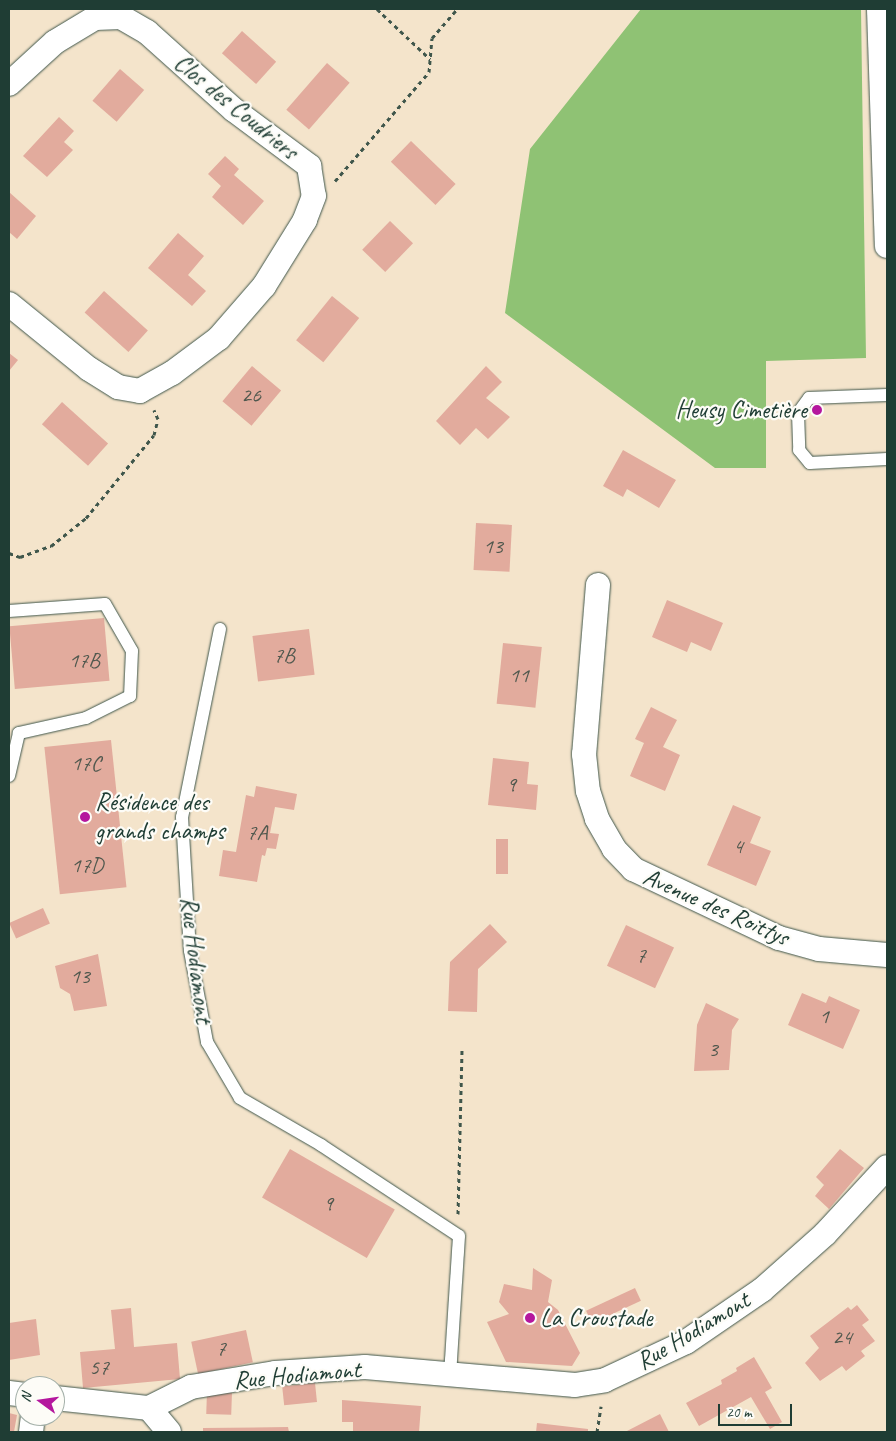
<!DOCTYPE html>
<html>
<head>
<meta charset="utf-8">
<style>
  body { margin:0 }
  #map { position:relative; width:896px; height:1441px; overflow:hidden; background:#f4e4cb; font-family:Caveat,sans-serif }
  div>[style] { position:absolute }
  .green>* { inset:0; background:#8fc274 }
  .building>* { inset:0; background:#e2ab9d; transform-origin:0 0 }
  .path>* { height:3px; margin-top:-1.5px; transform-origin:0; background:repeating-linear-gradient(90deg,#3f564b 0 4px,transparent 0 8px) }
  .roads { filter:drop-shadow(0 0 1px #3f564b) drop-shadow(0 0 1px #3f564b) }
  .lane>* { height:12px; margin:-6px; padding:0 6px; transform-origin:6px; border-radius:6px; background:#fff }
  .street>* { height:24px; margin:-12px; padding:0 12px; transform-origin:12px; border-radius:12px; background:#fff }
  .dots>* { width:14px; height:14px; translate:-50% -50%; box-sizing:border-box; border:2px solid #fdfcf7; border-radius:50% }
  span { translate:-50% -50%; white-space:nowrap; text-align:center; line-height:1.15; -webkit-text-stroke:4.5px #fdfcf7; paint-order:stroke }
  .number-label { font-size:22px; color:#50584e }
  .number-label span { -webkit-text-stroke-width:0 }
  .street-label { font-size:25px; color:#1f3d34 }
  .poi-label { font-size:25px; color:#1f3d34 }
  .right { translate:-100% -50%; text-align:right }
  .left { translate:0 -50%; text-align:left }
  .frame { position:absolute; inset:0; border:10px solid #1f3d34; pointer-events:none }
  .north { position:absolute; left:15px; top:1376px; width:50px; height:50px; box-sizing:border-box; background:#fdfcf7; border:1px solid #a4b0a9; border-radius:50%; rotate:284deg; font-size:14px; font-weight:700; line-height:20px; text-align:center; color:#1f3d34 }
  .north::after { content:''; display:block; margin:auto; width:18px; height:22px; background:#b5179e; clip-path:polygon(50% 0,100% 100%,50% 72%,0 100%) }
  .scale { position:absolute; left:718px; top:1404px; width:74px; height:22px; box-sizing:border-box; border:2px solid #1f3d34; border-top:0; padding-left:6px; font-size:15px; line-height:18px; white-space:nowrap; color:#1f3d34; -webkit-text-stroke:4px #fdfcf7; paint-order:stroke }
</style>
</head>
<body>
<div id="map">
  <div class="green">
    <i style="clip-path:polygon(641px 9px,861px 9px,866px 358px,766px 361px,766px 468px,715px 468px,505px 313px,530px 149px)"></i>
  </div>
  <div class="building">
    <i style="left:242px;top:31px;width:46px;height:30px;rotate:42deg"></i>
    <i style="left:327px;top:63px;width:30px;height:62px;rotate:41deg"></i>
    <i style="left:120px;top:69px;width:32px;height:42px;rotate:41deg"></i>
    <i style="clip-path:polygon(59px 117px,74px 131px,64px 142px,73px 150px,47px 177px,23px 156px)"></i>
    <i style="left:411px;top:141px;width:62px;height:29px;rotate:44deg"></i>
    <i style="clip-path:polygon(225px 156px,239px 169px,234px 175px,264px 201px,243px 225px,212px 197px,221px 186px,208px 174px)"></i>
    <i style="clip-path:polygon(9px 192px,36px 216px,17px 239px,9px 232px)"></i>
    <i style="left:390px;top:221px;width:32px;height:40px;rotate:44deg"></i>
    <i style="clip-path:polygon(178px 233px,204px 256px,188px 275px,206px 291px,192px 306px,148px 268px)"></i>
    <i style="left:104px;top:291px;width:59px;height:29px;rotate:42deg"></i>
    <i style="left:332px;top:296px;width:35px;height:57px;rotate:39deg"></i>
    <i style="clip-path:polygon(9px 353px,18px 360px,9px 371px)"></i>
    <i style="left:252px;top:366px;width:38px;height:46px;rotate:40deg"></i>
    <i style="clip-path:polygon(486px 366px,502px 382px,486px 398px,510px 417px,488px 439px,476px 428px,460px 445px,436px 421px)"></i>
    <i style="left:62px;top:402px;width:62px;height:30px;rotate:42deg"></i>
    <i style="clip-path:polygon(623px 450px,676px 480px,659px 508px,627px 489px,623px 497px,603px 486px)"></i>
    <i style="left:476px;top:523px;width:36px;height:47px;rotate:3deg"></i>
    <i style="clip-path:polygon(667px 600px,723px 623px,711px 651px,691px 642px,687px 652px,652px 637px)"></i>
    <i style="left:104px;top:618px;width:63px;height:95px;rotate:85deg"></i>
    <i style="left:309px;top:629px;width:46px;height:57px;rotate:83deg"></i>
    <i style="left:503px;top:643px;width:39px;height:61px;rotate:6deg"></i>
    <i style="clip-path:polygon(651px 707px,677px 720px,663px 747px,680px 755px,665px 791px,630px 776px,644px 743px,635px 739px)"></i>
    <i style="left:111px;top:740px;width:148px;height:67px;rotate:84deg"></i>
    <i style="clip-path:polygon(493px 758px,529px 762px,527px 784px,538px 785px,536px 810px,488px 805px)"></i>
    <i style="clip-path:polygon(256px 786px,297px 794px,294px 810px,275px 807px,270px 833px,279px 834px,276px 849px,267px 848px,265px 856px,262px 855px,257px 882px,219px 876px,223px 850px,236px 852px,246px 795px,254px 797px)"></i>
    <i style="clip-path:polygon(733px 805px,761px 817px,750px 843px,771px 851px,756px 886px,707px 865px)"></i>
    <i style="left:496px;top:839px;width:12px;height:35px"></i>
    <i style="left:43px;top:908px;width:17px;height:37px;rotate:66deg"></i>
    <i style="clip-path:polygon(490px 924px,507px 942px,478px 969px,477px 1012px,448px 1011px,450px 962px)"></i>
    <i style="left:626px;top:925px;width:53px;height:45px;rotate:25deg"></i>
    <i style="clip-path:polygon(98px 954px,107px 1006px,74px 1011px,70px 994px,60px 988px,55px 966px)"></i>
    <i style="clip-path:polygon(802px 993px,826px 1003px,829px 996px,860px 1010px,843px 1049px,788px 1025px)"></i>
    <i style="clip-path:polygon(706px 1003px,739px 1019px,732px 1030px,729px 1070px,694px 1071px,697px 1025px)"></i>
    <i style="left:290px;top:1149px;width:121px;height:56px;rotate:30deg"></i>
    <i style="clip-path:polygon(840px 1149px,864px 1168px,829px 1209px,815px 1196px,824px 1185px,816px 1177px)"></i>
    <i style="clip-path:polygon(533px 1268px,552px 1280px,548px 1302px,558px 1310px,580px 1353px,572px 1366px,506px 1362px,487px 1322px,509px 1314px,499px 1302px,504px 1284px,532px 1290px)"></i>
    <i style="left:635px;top:1288px;width:14px;height:54px;rotate:65deg"></i>
    <i style="clip-path:polygon(857px 1305px,869px 1320px,862px 1325px,875px 1341px,861px 1351px,865px 1356px,846px 1371px,842px 1366px,820px 1381px,805px 1363px,819px 1348px,810px 1336px,848px 1307px,851px 1310px)"></i>
    <i style="clip-path:polygon(131px 1308px,134px 1347px,177px 1343px,180px 1379px,83px 1388px,80px 1352px,115px 1349px,111px 1310px)"></i>
    <i style="clip-path:polygon(36px 1319px,40px 1355px,9px 1360px,9px 1323px)"></i>
    <i style="left:246px;top:1330px;width:33px;height:56px;rotate:78deg"></i>
    <i style="clip-path:polygon(754px 1357px,772px 1388px,765px 1392px,782px 1422px,770px 1429px,751px 1397px,699px 1426px,686px 1403px,722px 1384px,721px 1380px,737px 1371px,736px 1368px)"></i>
    <i style="left:315px;top:1383px;width:19px;height:33px;rotate:84deg"></i>
    <i style="left:207px;top:1392px;width:25px;height:22px;rotate:2deg"></i>
    <i style="clip-path:polygon(342px 1400px,421px 1406px,419px 1432px,353px 1431px,353px 1422px,342px 1422px)"></i>
    <i style="clip-path:polygon(9px 1413px,17px 1415px,14px 1432px,9px 1432px)"></i>
    <i style="clip-path:polygon(660px 1414px,669px 1432px,625px 1432px)"></i>
    <i style="clip-path:polygon(537px 1423px,588px 1429px,588px 1432px,536px 1432px)"></i>
    <i style="clip-path:polygon(288px 1427px,289px 1432px,203px 1432px,203px 1428px)"></i>
  </div>
  <div class="path">
    <i style="left:377px;top:9px;width:73px;rotate:43.3deg"></i>
    <i style="left:335px;top:181px;width:144px;rotate:-49.2deg"></i>
    <i style="left:429px;top:72px;width:34px;rotate:-85deg"></i>
    <i style="left:432px;top:38px;width:38px;rotate:-49deg"></i>
    <i style="left:9px;top:553px;width:12px;rotate:20deg"></i>
    <i style="left:20px;top:557px;width:33px;rotate:-20deg"></i>
    <i style="left:51px;top:546px;width:45px;rotate:-38.7deg"></i>
    <i style="left:86px;top:518px;width:107px;rotate:-50.7deg"></i>
    <i style="left:154px;top:435px;width:16px;rotate:-76deg"></i>
    <i style="left:158px;top:419px;width:10px;rotate:-114deg"></i>
    <i style="left:458px;top:1214px;width:164px;rotate:-88.6deg"></i>
    <i style="left:597px;top:1432px;width:26px;rotate:-81deg"></i>
  </div>
  <div class="roads">
    <div class="lane">
      <i style="left:887px;top:395px;width:78px;rotate:177.8deg"></i>
      <i style="left:809px;top:398px;width:19px;rotate:126deg"></i>
      <i style="left:798px;top:413px;width:37px;rotate:88deg"></i>
      <i style="left:799px;top:450px;width:17px;rotate:50deg"></i>
      <i style="left:810px;top:463px;width:77px;rotate:-3deg"></i>
      <i style="left:9px;top:611px;width:96px;rotate:-4.2deg"></i>
      <i style="left:105px;top:604px;width:54px;rotate:60.1deg"></i>
      <i style="left:132px;top:651px;width:45px;rotate:92.5deg"></i>
      <i style="left:130px;top:696px;width:49px;rotate:153.4deg"></i>
      <i style="left:86px;top:718px;width:69px;rotate:167.4deg"></i>
      <i style="left:19px;top:733px;width:44px;rotate:103.1deg"></i>
      <i style="left:220px;top:629px;width:192px;rotate:101.4deg"></i>
      <i style="left:182px;top:817px;width:134px;rotate:86.6deg"></i>
      <i style="left:190px;top:951px;width:93px;rotate:79.4deg"></i>
      <i style="left:207px;top:1042px;width:65px;rotate:59.5deg"></i>
      <i style="left:240px;top:1098px;width:94px;rotate:30.1deg"></i>
      <i style="left:321px;top:1145px;width:165px;rotate:33.4deg"></i>
      <i style="left:459px;top:1236px;width:139px;rotate:93.7deg"></i>
    </div>
    <div class="street">
      <i style="left:879px;top:9px;width:237px;rotate:88.1deg"></i>
      <i style="left:9px;top:84px;width:62px;rotate:-42.4deg"></i>
      <i style="left:55px;top:42px;width:47px;rotate:-31deg"></i>
      <i style="left:95px;top:18px;width:26px;rotate:-2deg"></i>
      <i style="left:121px;top:17px;width:30px;rotate:30deg"></i>
      <i style="left:147px;top:32px;width:117px;rotate:41.9deg"></i>
      <i style="left:234px;top:110px;width:94px;rotate:36.7deg"></i>
      <i style="left:309px;top:166px;width:30px;rotate:81deg"></i>
      <i style="left:314px;top:196px;width:26px;rotate:111deg"></i>
      <i style="left:305px;top:220px;width:78px;rotate:121.8deg"></i>
      <i style="left:264px;top:286px;width:69px;rotate:130.9deg"></i>
      <i style="left:219px;top:338px;width:59px;rotate:143.3deg"></i>
      <i style="left:172px;top:373px;width:37px;rotate:151deg"></i>
      <i style="left:140px;top:391px;width:22px;rotate:-170deg"></i>
      <i style="left:118px;top:387px;width:34px;rotate:-148deg"></i>
      <i style="left:89px;top:369px;width:103px;rotate:-140.9deg"></i>
      <i style="left:598px;top:585px;width:170px;rotate:94.7deg"></i>
      <i style="left:584px;top:754px;width:37px;rotate:84deg"></i>
      <i style="left:588px;top:791px;width:29px;rotate:72deg"></i>
      <i style="left:597px;top:819px;width:34px;rotate:60deg"></i>
      <i style="left:614px;top:849px;width:28px;rotate:46deg"></i>
      <i style="left:633px;top:869px;width:161px;rotate:25.3deg"></i>
      <i style="left:779px;top:938px;width:41px;rotate:15.4deg"></i>
      <i style="left:819px;top:949px;width:68px;rotate:5deg"></i>
      <i style="left:9px;top:1393px;width:16px;rotate:7deg"></i>
      <i style="left:55px;top:1398px;width:95px;rotate:6.1deg"></i>
      <i style="left:149px;top:1408px;width:47px;rotate:-26.6deg"></i>
      <i style="left:191px;top:1387px;width:85px;rotate:-9.5deg"></i>
      <i style="left:275px;top:1373px;width:90px;rotate:-3.8deg"></i>
      <i style="left:365px;top:1367px;width:211px;rotate:4.9deg"></i>
      <i style="left:575px;top:1385px;width:30px;rotate:-9deg"></i>
      <i style="left:605px;top:1380px;width:89px;rotate:-25.1deg"></i>
      <i style="left:686px;top:1342px;width:92px;rotate:-34.4deg"></i>
      <i style="left:762px;top:1290px;width:84px;rotate:-41.6deg"></i>
      <i style="left:825px;top:1234px;width:91px;rotate:-47.2deg"></i>
      <i style="left:149px;top:1408px;width:31px;rotate:50deg"></i>
      <i style="left:31px;top:1432px;width:16px;rotate:-83deg"></i>
    </div>
  </div>
  <div class="dots">
    <i style="left:817px;top:410px;background:#b5179e"></i>
    <i style="left:85px;top:817px;background:#b5179e"></i>
    <i style="left:530px;top:1318px;background:#b5179e"></i>
  </div>
  <div class="number-label">
    <span style="left:251px;top:396px">26</span>
    <span style="left:493px;top:547px">13</span>
    <span style="left:284px;top:656px">7B</span>
    <span style="left:84px;top:661px">17B</span>
    <span style="left:519px;top:676px">11</span>
    <span style="left:86px;top:764px">17C</span>
    <span style="left:511px;top:785px">9</span>
    <span style="left:257px;top:833px">7A</span>
    <span style="left:738px;top:847px">4</span>
    <span style="left:87px;top:866px">17D</span>
    <span style="left:641px;top:956px">7</span>
    <span style="left:80px;top:977px">13</span>
    <span style="left:824px;top:1017px">1</span>
    <span style="left:713px;top:1050px">3</span>
    <span style="left:328px;top:1204px">9</span>
    <span style="left:842px;top:1338px">24</span>
    <span style="left:221px;top:1349px">7</span>
    <span style="left:99px;top:1368px">57</span>
  </div>
  <div class="street-label">
    <span style="left:236px;top:107px;rotate:39deg">Clos des Coudriers</span>
    <span style="left:716px;top:907px;rotate:24deg">Avenue des Roittys</span>
    <span style="left:196px;top:960px;rotate:83deg">Rue Hodiamont</span>
    <span style="left:693px;top:1331px;rotate:-31deg">Rue Hodiamont</span>
    <span style="left:297px;top:1375px;rotate:-5deg">Rue Hodiamont</span>
  </div>
  <div class="poi-label">
    <span class="right" style="left:807px;top:410px">Heusy Cimetière</span>
    <span class="left" style="left:95px;top:817px">Résidence des<br>grands champs</span>
    <span class="left" style="left:540px;top:1318px">La Croustade</span>
  </div>
  <div class="frame"></div>
  <div class="north">N</div>
  <div class="scale">20 m</div>
</div>
</body>
</html>
